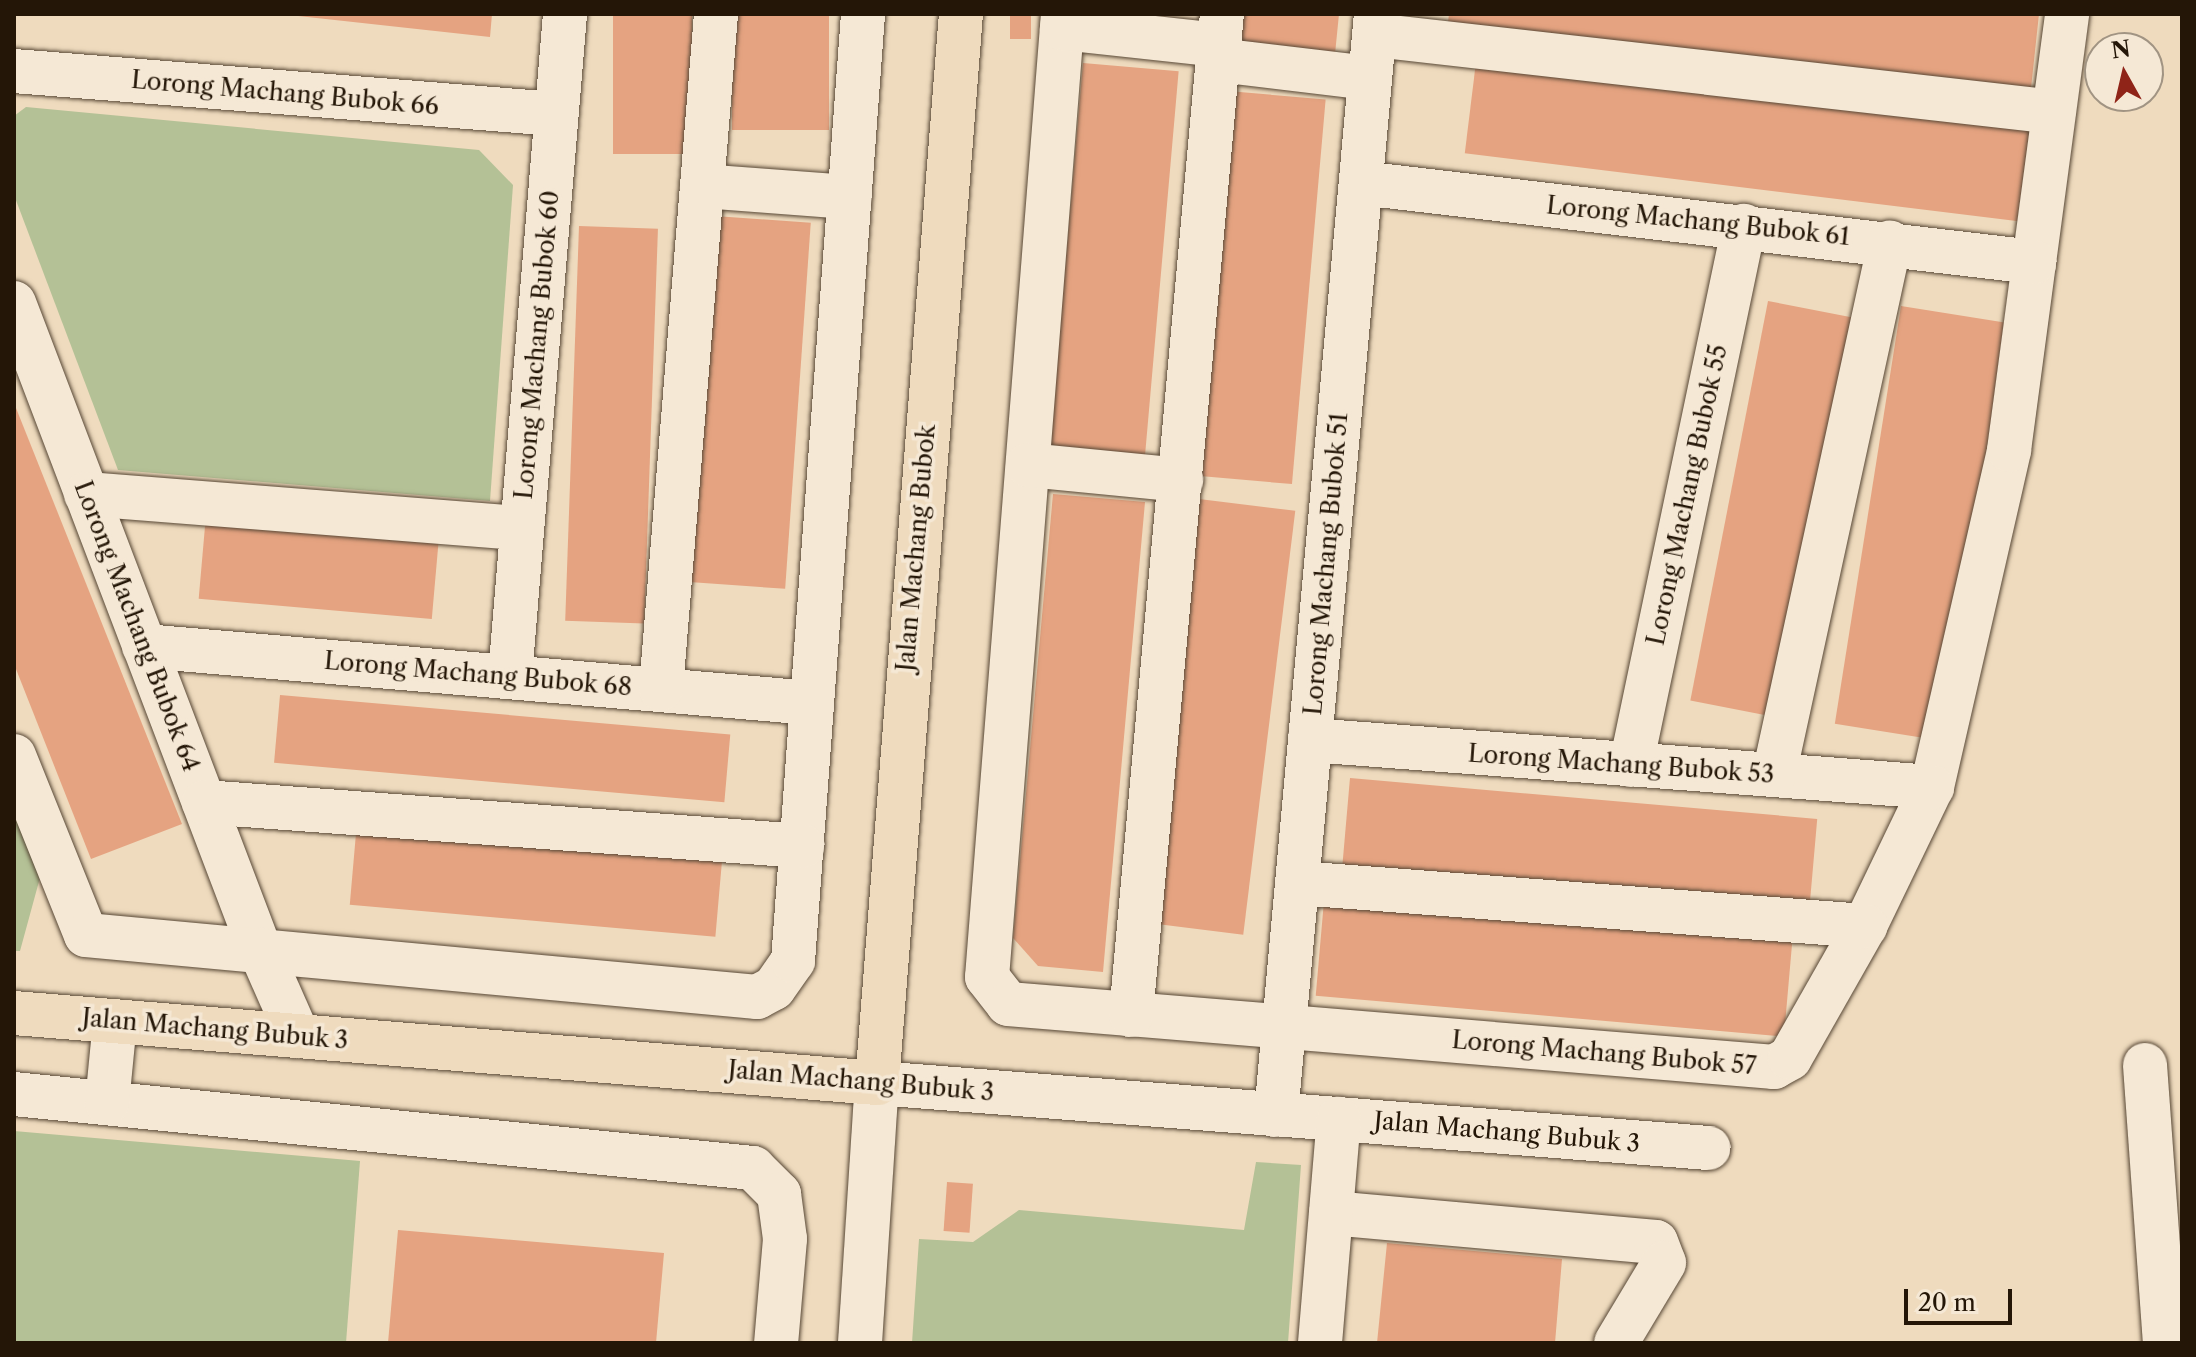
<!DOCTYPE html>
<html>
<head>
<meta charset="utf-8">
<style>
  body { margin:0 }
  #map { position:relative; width:2196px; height:1357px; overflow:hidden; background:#efdbbe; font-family:"Libre Caslon Text",serif }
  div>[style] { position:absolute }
  .green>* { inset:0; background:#b4c196 }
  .building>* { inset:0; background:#e5a381; transform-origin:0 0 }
  .roads { filter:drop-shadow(0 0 2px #574735) drop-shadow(0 0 2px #574735) }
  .minor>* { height:44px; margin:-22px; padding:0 22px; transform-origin:22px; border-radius:22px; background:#f5e8d5 }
  .major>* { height:44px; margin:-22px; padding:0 22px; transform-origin:22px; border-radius:22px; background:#efdbbe }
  span { translate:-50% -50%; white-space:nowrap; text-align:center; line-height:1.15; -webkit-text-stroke:7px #f5e8d5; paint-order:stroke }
  .street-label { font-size:24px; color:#241607 }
  .frame { position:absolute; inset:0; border:16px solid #241607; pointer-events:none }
  .north { position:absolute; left:2084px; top:32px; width:80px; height:80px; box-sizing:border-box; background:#f5e8d5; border:2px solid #a19483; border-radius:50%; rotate:352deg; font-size:22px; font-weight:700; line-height:32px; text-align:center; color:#241607 }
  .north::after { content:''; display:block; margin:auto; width:28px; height:36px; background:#8f2418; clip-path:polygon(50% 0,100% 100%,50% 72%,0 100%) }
  .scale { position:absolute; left:1904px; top:1289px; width:108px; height:36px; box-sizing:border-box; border:4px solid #241607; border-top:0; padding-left:10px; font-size:24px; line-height:28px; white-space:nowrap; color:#241607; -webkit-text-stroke:6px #f5e8d5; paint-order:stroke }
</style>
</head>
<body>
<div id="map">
  <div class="green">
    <i style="clip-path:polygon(26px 107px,479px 150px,513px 185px,490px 501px,118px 470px,14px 195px,14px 116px)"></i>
    <i style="clip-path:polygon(14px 807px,41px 874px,20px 951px,14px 951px)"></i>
    <i style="clip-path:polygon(14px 1131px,360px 1161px,346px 1343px,14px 1343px)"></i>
    <i style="clip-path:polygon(1256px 1162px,1301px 1165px,1288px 1343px,912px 1343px,919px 1239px,973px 1242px,1019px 1210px,1244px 1230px)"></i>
  </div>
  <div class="building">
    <i style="clip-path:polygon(280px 14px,492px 14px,490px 37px)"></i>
    <i style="left:613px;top:14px;width:79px;height:140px"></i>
    <i style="left:732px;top:14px;width:97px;height:116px"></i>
    <i style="left:1010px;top:14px;width:21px;height:25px"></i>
    <i style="clip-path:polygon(1236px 14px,1339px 14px,1335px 54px,1232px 47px)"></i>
    <i style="clip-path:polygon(1449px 14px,2039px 14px,2031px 88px,1448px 22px)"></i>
    <i style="left:1476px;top:62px;width:564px;height:92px;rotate:7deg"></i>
    <i style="left:1083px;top:63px;width:96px;height:393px;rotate:5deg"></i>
    <i style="left:1228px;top:91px;width:98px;height:386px;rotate:5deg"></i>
    <i style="left:715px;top:216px;width:96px;height:367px;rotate:4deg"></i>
    <i style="left:579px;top:226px;width:79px;height:395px;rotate:2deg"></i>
    <i style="left:1768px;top:301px;width:94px;height:407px;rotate:11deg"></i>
    <i style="left:1901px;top:306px;width:108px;height:423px;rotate:9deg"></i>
    <i style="clip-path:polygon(14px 403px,182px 824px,91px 859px,14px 664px)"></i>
    <i style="clip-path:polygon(1053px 494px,1145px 502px,1103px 972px,1038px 966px,1013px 938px)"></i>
    <i style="left:1199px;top:499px;width:97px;height:427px;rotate:7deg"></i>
    <i style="left:206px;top:515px;width:234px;height:84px;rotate:5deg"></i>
    <i style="left:280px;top:695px;width:452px;height:68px;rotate:5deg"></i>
    <i style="left:1350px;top:778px;width:469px;height:95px;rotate:5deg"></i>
    <i style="left:357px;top:822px;width:367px;height:83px;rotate:5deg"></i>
    <i style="left:1324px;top:901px;width:470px;height:95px;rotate:5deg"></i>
    <i style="left:947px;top:1182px;width:26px;height:49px;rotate:4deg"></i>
    <i style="clip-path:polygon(398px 1230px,664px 1253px,656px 1343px,388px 1343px)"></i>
    <i style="clip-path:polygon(1387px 1243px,1562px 1259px,1555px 1343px,1377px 1343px)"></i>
  </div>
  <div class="roads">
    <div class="minor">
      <i style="left:1063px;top:14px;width:966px;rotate:94.51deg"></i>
      <i style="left:987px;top:977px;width:34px;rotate:52deg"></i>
      <i style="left:1008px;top:1004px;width:769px;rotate:4.7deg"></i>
      <i style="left:1774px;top:1067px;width:18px;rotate:-29deg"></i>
      <i style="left:1790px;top:1058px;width:152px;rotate:-60.4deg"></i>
      <i style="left:1865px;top:926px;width:154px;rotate:-64.3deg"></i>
      <i style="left:1932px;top:787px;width:346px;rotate:-77.1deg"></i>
      <i style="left:2009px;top:450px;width:440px;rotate:-82.4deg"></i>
      <i style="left:1062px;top:28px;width:158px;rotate:6.2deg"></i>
      <i style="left:1374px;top:35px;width:684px;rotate:6.46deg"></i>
      <i style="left:1218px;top:60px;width:153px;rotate:6.8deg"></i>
      <i style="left:14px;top:71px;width:544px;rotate:4.54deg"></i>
      <i style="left:1361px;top:183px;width:678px;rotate:6.7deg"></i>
      <i style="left:702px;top:186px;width:148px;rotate:4.3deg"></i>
      <i style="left:14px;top:303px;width:692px;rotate:69.18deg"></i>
      <i style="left:260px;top:950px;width:94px;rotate:66.2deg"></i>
      <i style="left:1028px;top:465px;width:154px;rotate:5.6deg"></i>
      <i style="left:86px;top:494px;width:437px;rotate:4.5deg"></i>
      <i style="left:144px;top:646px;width:670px;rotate:4.88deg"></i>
      <i style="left:510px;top:676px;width:664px;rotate:-85.25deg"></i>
      <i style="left:661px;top:689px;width:677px;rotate:-85.34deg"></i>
      <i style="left:1310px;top:740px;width:624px;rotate:4.32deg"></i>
      <i style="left:14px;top:756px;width:193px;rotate:68.1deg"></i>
      <i style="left:86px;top:935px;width:674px;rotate:5.28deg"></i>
      <i style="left:757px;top:997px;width:19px;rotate:-28deg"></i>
      <i style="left:774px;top:988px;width:33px;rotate:-55deg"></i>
      <i style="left:793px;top:961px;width:950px;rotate:-85.77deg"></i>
      <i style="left:1631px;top:765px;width:551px;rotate:-78.16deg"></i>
      <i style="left:1774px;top:775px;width:545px;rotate:-77.72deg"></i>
      <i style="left:204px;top:802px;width:600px;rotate:4.21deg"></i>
      <i style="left:1298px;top:883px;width:569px;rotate:4.34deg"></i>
      <i style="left:1131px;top:1015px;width:1005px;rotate:-84.81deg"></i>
      <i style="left:2145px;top:1065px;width:279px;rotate:85.9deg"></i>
      <i style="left:14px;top:1094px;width:743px;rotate:5.72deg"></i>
      <i style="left:753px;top:1168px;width:37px;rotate:45deg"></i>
      <i style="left:779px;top:1194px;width:45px;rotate:82.4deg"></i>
      <i style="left:785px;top:1239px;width:104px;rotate:94.9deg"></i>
      <i style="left:107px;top:1103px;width:82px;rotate:-84.4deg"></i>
      <i style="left:1276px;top:1115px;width:1106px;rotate:-84.81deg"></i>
      <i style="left:1331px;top:1213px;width:326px;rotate:5.1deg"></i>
      <i style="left:1656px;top:1242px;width:22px;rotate:69deg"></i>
      <i style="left:1664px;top:1263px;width:93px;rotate:121deg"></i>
      <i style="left:860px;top:1343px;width:261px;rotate:-86.3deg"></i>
      <i style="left:877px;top:1083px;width:834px;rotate:4.47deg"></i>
      <i style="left:1320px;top:1343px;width:225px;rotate:-85.2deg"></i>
    </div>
    <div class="major">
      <i style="left:14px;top:1013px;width:866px;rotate:4.64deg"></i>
      <i style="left:877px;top:1083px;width:1072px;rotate:-85.51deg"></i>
    </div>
  </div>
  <div class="street-label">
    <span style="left:285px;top:93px;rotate:5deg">Lorong Machang Bubok 66</span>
    <span style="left:1698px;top:221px;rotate:6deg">Lorong Machang Bubok 61</span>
    <span style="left:537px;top:345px;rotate:-85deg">Lorong Machang Bubok 60</span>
    <span style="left:1687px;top:495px;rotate:-78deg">Lorong Machang Bubok 55</span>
    <span style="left:916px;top:548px;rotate:-85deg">Jalan Machang Bubok</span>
    <span style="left:1326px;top:564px;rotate:-85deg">Lorong Machang Bubok 51</span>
    <span style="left:137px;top:626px;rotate:69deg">Lorong Machang Bubok 64</span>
    <span style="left:478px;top:674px;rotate:5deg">Lorong Machang Bubok 68</span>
    <span style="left:1621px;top:764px;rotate:4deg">Lorong Machang Bubok 53</span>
    <span style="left:215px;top:1029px;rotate:5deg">Jalan Machang Bubuk 3</span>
    <span style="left:1604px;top:1053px;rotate:5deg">Lorong Machang Bubok 57</span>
    <span style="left:861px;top:1081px;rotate:5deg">Jalan Machang Bubuk 3</span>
    <span style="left:1507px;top:1132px;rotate:5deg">Jalan Machang Bubuk 3</span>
  </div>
  <div class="frame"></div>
  <div class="north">N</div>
  <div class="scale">20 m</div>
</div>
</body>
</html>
